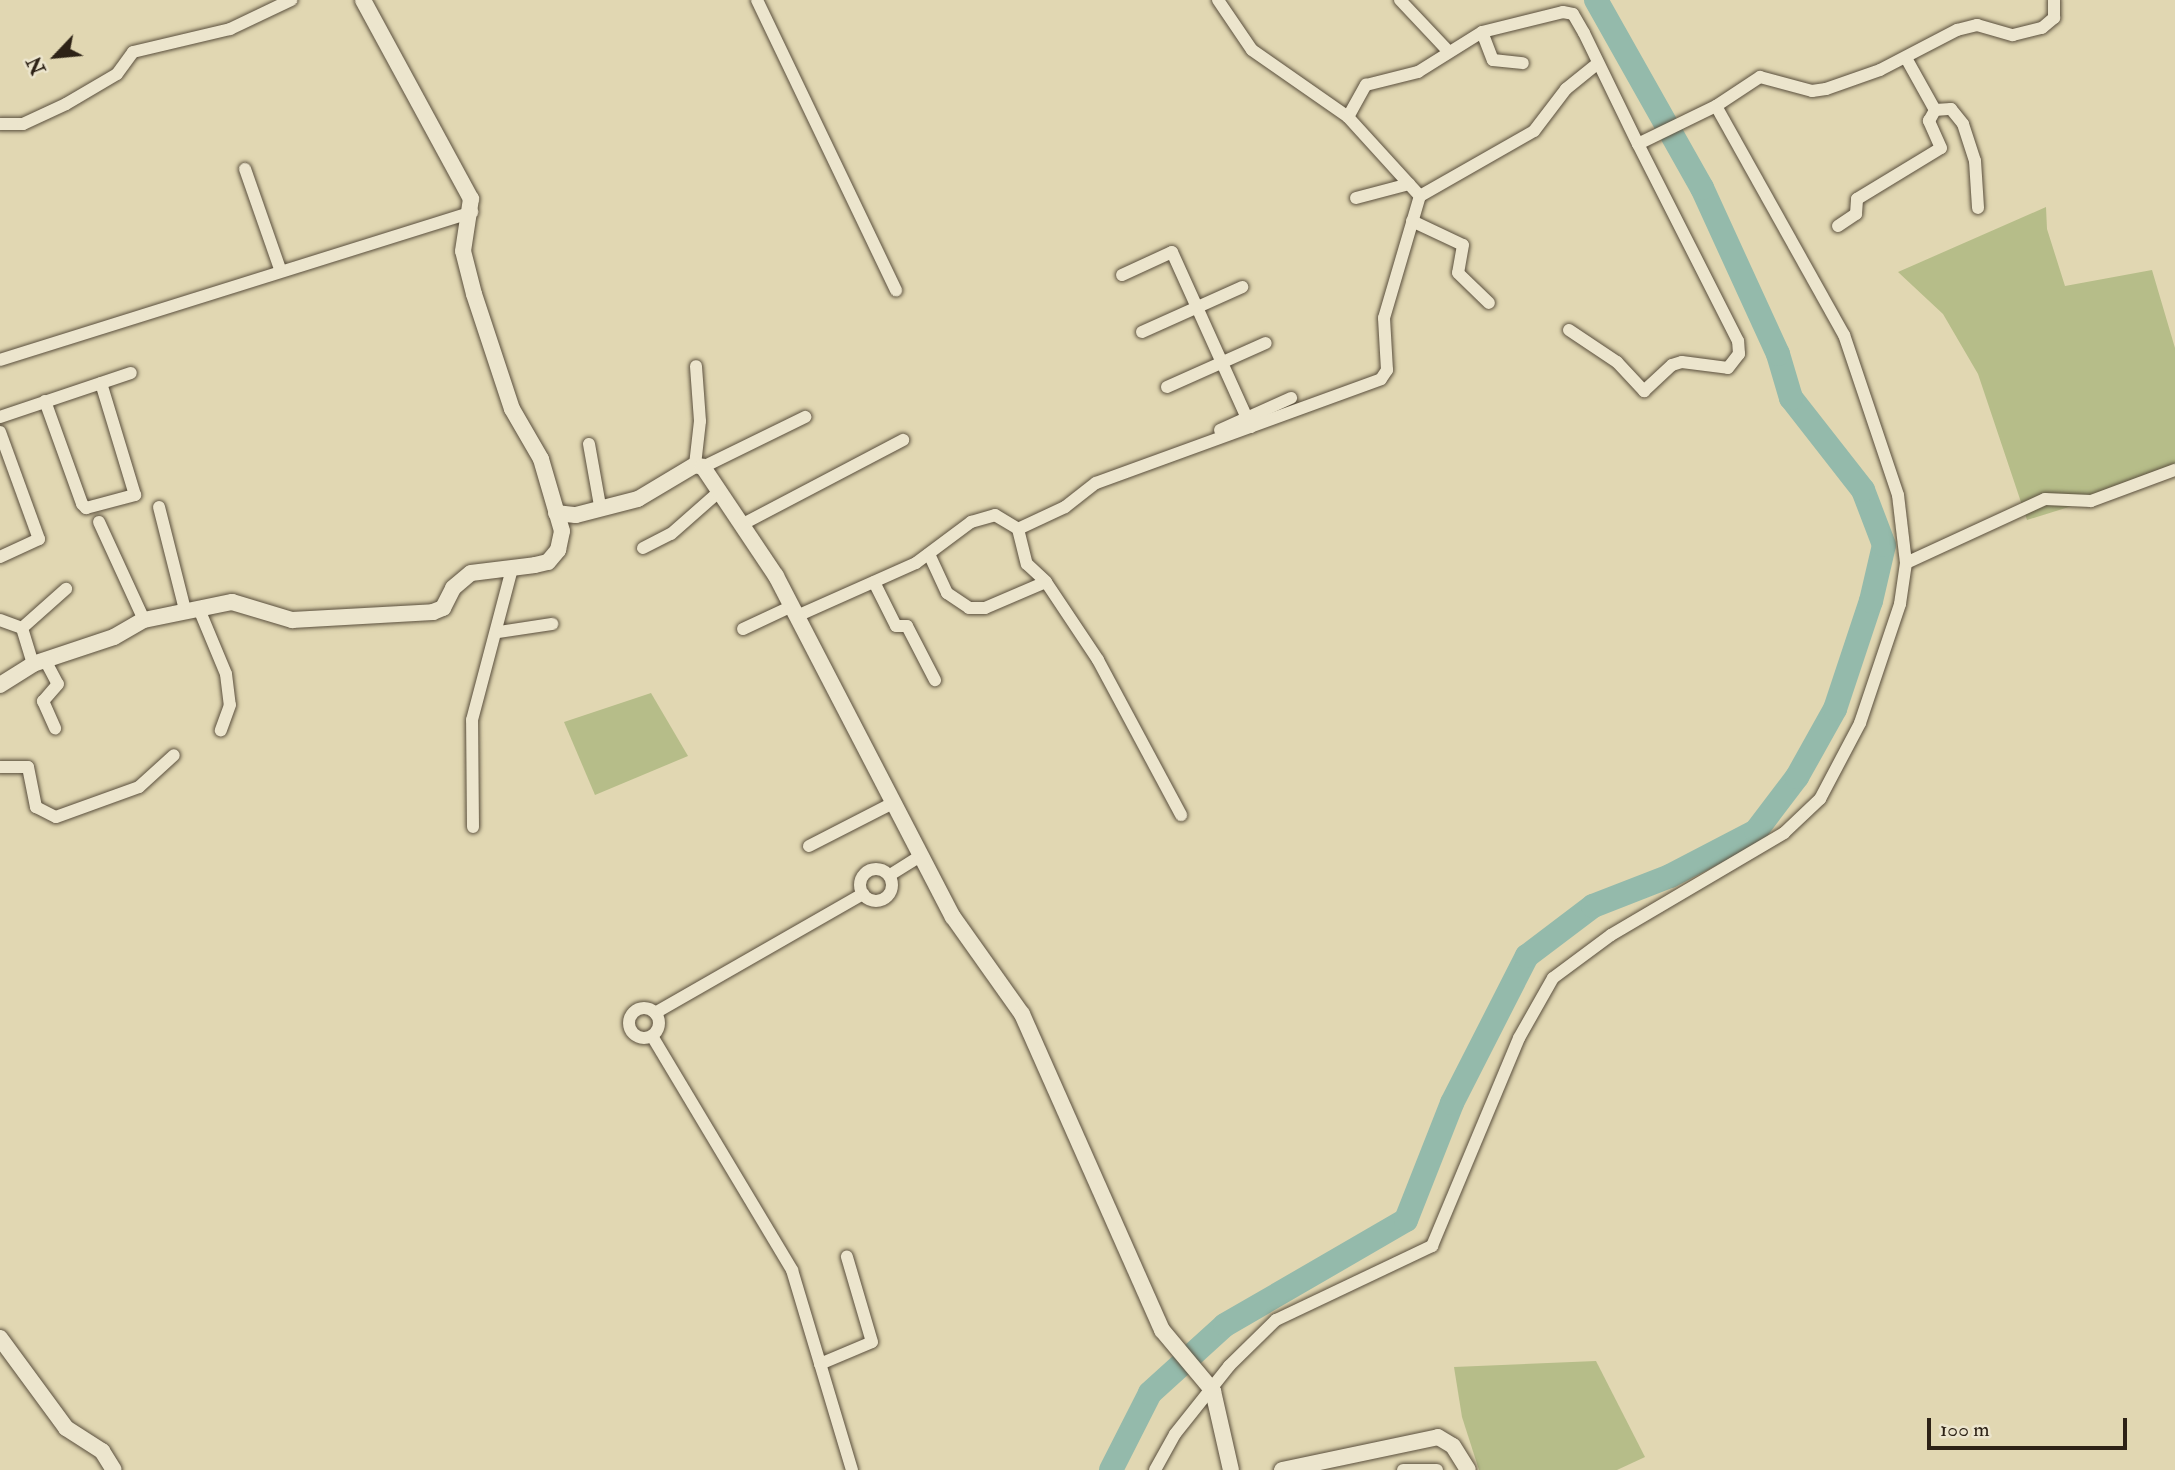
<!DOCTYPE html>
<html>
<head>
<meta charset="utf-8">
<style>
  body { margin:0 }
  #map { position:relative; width:2175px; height:1470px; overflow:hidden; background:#e1d7b2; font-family:"IM FELL Double Pica",serif }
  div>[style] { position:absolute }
  .green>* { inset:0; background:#b6bd89 }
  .river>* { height:24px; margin:-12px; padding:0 12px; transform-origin:12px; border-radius:12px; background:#94baab }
  .roads { filter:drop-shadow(0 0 2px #5a4f3d) drop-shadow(0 0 2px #5a4f3d) }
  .minor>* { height:12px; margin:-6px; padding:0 6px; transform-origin:6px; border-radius:6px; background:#ece5cd }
  .minor>.ring { margin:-6px; padding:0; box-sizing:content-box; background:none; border:12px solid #ece5cd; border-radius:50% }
  .tertiary>* { height:16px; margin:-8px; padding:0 8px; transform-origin:8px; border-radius:8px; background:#ece5cd }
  span { translate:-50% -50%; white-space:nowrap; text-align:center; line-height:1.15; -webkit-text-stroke:5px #ece5cd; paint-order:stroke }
  .north { position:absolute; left:21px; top:21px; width:70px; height:70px; -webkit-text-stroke:5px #ece5cd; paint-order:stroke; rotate:244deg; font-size:19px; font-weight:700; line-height:28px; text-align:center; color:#2d2216 }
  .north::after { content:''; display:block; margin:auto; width:24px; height:32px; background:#2d2216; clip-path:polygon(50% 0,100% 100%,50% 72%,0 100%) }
  .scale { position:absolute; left:1927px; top:1418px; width:200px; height:32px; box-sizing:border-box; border:4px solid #2d2216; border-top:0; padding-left:9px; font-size:21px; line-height:24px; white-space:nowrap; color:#2d2216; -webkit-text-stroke:5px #ece5cd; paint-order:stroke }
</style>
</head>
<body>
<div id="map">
  <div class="green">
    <i style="clip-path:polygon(2046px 207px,2047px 229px,2065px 286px,2152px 270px,2175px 348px,2175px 474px,2027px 520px,1978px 374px,1943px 314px,1898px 272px)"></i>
    <i style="clip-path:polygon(651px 693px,688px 756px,595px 795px,564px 722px)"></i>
    <i style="clip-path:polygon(1596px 1361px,1645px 1457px,1617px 1470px,1479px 1470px,1462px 1417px,1454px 1367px)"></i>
  </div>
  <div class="river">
    <i style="left:1111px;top:1470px;width:86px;rotate:-63.1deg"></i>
    <i style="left:1150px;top:1393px;width:101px;rotate:-42.2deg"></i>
    <i style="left:1225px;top:1325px;width:209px;rotate:-30.1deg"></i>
    <i style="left:1406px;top:1220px;width:126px;rotate:-68.5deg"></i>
    <i style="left:1452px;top:1103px;width:165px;rotate:-63deg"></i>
    <i style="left:1527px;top:956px;width:83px;rotate:-37.1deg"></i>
    <i style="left:1593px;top:906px;width:83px;rotate:-21.3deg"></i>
    <i style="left:1670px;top:876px;width:97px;rotate:-27.6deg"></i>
    <i style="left:1756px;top:831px;width:68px;rotate:-52.8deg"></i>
    <i style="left:1797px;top:777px;width:78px;rotate:-60.8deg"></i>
    <i style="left:1835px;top:709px;width:114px;rotate:-71.6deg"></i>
    <i style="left:1871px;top:601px;width:57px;rotate:-76.9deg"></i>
    <i style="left:1884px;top:545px;width:59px;rotate:-110.9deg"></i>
    <i style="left:1863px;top:490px;width:117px;rotate:-128deg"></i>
    <i style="left:1791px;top:398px;width:46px;rotate:-106.5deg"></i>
    <i style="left:1778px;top:354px;width:183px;rotate:-114.6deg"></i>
    <i style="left:1702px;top:188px;width:216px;rotate:-119.4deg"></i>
  </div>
  <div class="roads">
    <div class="minor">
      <i style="left:757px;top:0;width:322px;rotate:64.4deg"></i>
      <i style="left:1218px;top:0;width:60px;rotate:55.8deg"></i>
      <i style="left:1252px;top:50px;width:117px;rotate:34.9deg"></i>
      <i style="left:1348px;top:117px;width:107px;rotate:47.7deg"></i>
      <i style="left:1400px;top:0;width:70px;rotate:46.7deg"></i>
      <i style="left:1482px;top:32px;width:30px;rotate:69deg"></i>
      <i style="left:1493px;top:60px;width:30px;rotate:6deg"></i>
      <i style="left:1935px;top:110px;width:16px;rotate:-4deg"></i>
      <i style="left:1951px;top:109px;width:19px;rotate:51deg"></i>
      <i style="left:1963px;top:124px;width:39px;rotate:72deg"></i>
      <i style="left:1975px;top:161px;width:47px;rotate:86.3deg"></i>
      <i style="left:1348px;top:117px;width:37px;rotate:-61deg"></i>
      <i style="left:1366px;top:85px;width:54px;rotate:-14deg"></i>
      <i style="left:1418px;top:72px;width:75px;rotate:-32deg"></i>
      <i style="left:1482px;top:32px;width:83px;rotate:-13.9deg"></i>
      <i style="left:1563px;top:12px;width:10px;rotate:11deg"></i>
      <i style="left:1573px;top:14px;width:22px;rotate:60deg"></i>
      <i style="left:1584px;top:33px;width:123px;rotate:64.1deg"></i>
      <i style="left:1638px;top:144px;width:87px;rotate:-26deg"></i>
      <i style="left:1716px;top:106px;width:53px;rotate:-33.4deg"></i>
      <i style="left:1760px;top:77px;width:54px;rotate:15.1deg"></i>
      <i style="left:1812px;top:91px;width:14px;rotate:-8deg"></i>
      <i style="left:1826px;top:89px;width:57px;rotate:-19.4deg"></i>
      <i style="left:1880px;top:70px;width:87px;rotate:-27.5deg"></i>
      <i style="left:1957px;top:30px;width:21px;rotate:-14deg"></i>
      <i style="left:1977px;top:25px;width:37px;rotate:16deg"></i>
      <i style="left:2013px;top:35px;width:30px;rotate:-14deg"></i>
      <i style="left:2042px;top:28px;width:16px;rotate:-40deg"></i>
      <i style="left:2054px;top:18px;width:18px;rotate:-90deg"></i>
      <i style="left:0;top:124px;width:23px"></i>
      <i style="left:23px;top:124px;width:47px;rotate:-24.9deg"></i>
      <i style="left:66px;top:104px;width:59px;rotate:-30.5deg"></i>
      <i style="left:117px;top:74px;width:27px;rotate:-54deg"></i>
      <i style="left:133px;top:52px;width:100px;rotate:-13.3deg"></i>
      <i style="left:230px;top:29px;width:68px;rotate:-25.4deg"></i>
      <i style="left:245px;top:169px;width:106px;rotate:70.7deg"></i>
      <i style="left:1356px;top:198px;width:55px;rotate:-14.8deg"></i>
      <i style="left:1412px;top:221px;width:56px;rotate:25.2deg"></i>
      <i style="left:1463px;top:245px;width:28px;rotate:100deg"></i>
      <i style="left:1458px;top:273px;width:43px;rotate:44.1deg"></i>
      <i style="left:1838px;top:226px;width:22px;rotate:-34deg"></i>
      <i style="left:1856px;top:214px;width:15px;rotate:-86deg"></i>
      <i style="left:1857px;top:199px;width:98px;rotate:-31.3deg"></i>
      <i style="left:1941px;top:148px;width:30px;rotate:-114deg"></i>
      <i style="left:1929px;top:121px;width:13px;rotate:-61deg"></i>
      <i style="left:1935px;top:110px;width:60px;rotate:-119.1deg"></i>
      <i style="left:1122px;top:275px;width:55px;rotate:-24.7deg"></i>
      <i style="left:1172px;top:252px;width:192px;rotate:65.7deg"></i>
      <i style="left:1569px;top:330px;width:58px;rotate:33.7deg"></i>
      <i style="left:1617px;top:362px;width:40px;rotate:47deg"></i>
      <i style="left:1644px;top:391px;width:38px;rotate:-43deg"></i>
      <i style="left:1672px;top:365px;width:10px;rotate:-17deg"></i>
      <i style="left:1682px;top:362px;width:46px;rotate:7.4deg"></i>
      <i style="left:1728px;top:368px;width:18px;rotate:-52deg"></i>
      <i style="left:1739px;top:354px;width:13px;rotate:-94deg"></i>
      <i style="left:1738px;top:341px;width:221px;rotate:-116.9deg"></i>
      <i style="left:1142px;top:332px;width:110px;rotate:-24.2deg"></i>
      <i style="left:0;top:360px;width:495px;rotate:-17.4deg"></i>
      <i style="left:1167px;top:387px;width:108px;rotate:-24deg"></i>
      <i style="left:45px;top:401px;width:109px;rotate:70.2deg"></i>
      <i style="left:82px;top:504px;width:6px;rotate:45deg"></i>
      <i style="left:86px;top:508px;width:51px;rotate:-14.9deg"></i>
      <i style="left:135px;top:495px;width:117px;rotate:-106.9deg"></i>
      <i style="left:0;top:417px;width:138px;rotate:-18.6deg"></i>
      <i style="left:1220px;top:430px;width:78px;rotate:-24.3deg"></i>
      <i style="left:0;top:432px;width:114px;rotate:70deg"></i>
      <i style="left:39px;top:539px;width:43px;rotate:155.2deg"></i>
      <i style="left:589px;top:444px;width:63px;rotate:79.9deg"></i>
      <i style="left:695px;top:465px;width:44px;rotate:-83.5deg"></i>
      <i style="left:700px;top:421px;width:55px;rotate:-94.2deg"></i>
      <i style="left:703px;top:467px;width:114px;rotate:-26.1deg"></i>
      <i style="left:159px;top:507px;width:106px;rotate:75.8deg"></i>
      <i style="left:99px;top:522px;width:108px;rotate:65.3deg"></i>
      <i style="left:743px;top:524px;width:181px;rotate:-27.7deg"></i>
      <i style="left:1018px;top:529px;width:36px;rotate:76deg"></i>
      <i style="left:1027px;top:564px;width:26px;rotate:43deg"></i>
      <i style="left:1046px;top:582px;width:94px;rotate:56.3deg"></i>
      <i style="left:1098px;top:660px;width:176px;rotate:61.8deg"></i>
      <i style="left:643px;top:548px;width:31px;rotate:-27deg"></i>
      <i style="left:671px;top:534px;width:65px;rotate:-41.3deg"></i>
      <i style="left:929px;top:554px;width:43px;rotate:65.2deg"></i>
      <i style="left:947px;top:593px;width:27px;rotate:34deg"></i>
      <i style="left:969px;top:608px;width:16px"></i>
      <i style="left:985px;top:608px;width:66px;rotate:-23.1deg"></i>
      <i style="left:1906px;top:563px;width:153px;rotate:-24.7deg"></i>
      <i style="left:2045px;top:499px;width:46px;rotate:2.5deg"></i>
      <i style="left:2091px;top:501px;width:90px;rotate:-20.3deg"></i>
      <i style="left:874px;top:582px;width:49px;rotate:63.4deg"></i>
      <i style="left:896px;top:626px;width:11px"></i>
      <i style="left:907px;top:626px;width:61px;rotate:62.6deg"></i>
      <i style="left:199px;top:609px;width:70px;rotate:67.4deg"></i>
      <i style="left:226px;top:674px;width:31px;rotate:83deg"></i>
      <i style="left:230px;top:705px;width:27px;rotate:110deg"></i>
      <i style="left:797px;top:616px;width:130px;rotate:-24deg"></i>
      <i style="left:916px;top:563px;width:69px;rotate:-36.7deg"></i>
      <i style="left:971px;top:522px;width:25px;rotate:-16deg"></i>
      <i style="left:995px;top:515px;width:27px;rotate:31deg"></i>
      <i style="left:1018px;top:529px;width:52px;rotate:-25.1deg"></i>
      <i style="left:1065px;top:507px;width:39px;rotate:-38deg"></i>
      <i style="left:1096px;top:483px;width:303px;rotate:-20deg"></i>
      <i style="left:1381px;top:379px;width:11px;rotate:-56deg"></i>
      <i style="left:1387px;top:370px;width:52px;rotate:-93.3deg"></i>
      <i style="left:1384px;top:318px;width:127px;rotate:-73.6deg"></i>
      <i style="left:1420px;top:196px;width:131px;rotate:-29.7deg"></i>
      <i style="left:1534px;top:131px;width:53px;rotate:-52.7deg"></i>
      <i style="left:1566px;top:89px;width:40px;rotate:-39deg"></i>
      <i style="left:0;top:620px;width:23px;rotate:20deg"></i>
      <i style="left:743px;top:629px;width:54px;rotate:-25.1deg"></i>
      <i style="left:499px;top:632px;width:54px;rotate:-8.6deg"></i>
      <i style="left:45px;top:660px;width:27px;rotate:62deg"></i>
      <i style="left:58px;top:684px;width:23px;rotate:131deg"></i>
      <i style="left:43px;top:701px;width:30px;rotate:66deg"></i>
      <i style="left:33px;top:664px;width:38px;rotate:-107deg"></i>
      <i style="left:22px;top:628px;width:59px;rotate:-41.6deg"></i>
      <i style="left:0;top:767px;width:28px"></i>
      <i style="left:28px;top:767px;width:41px;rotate:78.7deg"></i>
      <i style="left:36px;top:807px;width:22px;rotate:27deg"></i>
      <i style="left:56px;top:817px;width:88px;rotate:-19.9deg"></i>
      <i style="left:139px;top:787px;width:47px;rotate:-42.4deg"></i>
      <i style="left:473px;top:827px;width:107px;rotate:-90.5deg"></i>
      <i style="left:472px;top:720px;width:156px;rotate:-75.2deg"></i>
      <i style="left:809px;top:846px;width:94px;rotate:-27.1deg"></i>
      <i class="ring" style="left:860px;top:869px;width:20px;height:20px"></i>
      <i style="left:890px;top:875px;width:36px;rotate:-32deg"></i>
      <i class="ring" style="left:629px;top:1008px;width:18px;height:18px"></i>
      <i style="left:655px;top:1013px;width:240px;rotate:-29.8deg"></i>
      <i style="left:652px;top:1036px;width:273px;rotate:59.1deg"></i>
      <i style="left:792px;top:1270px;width:209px;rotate:73.3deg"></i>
      <i style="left:820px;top:1364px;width:56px;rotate:-22.9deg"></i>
      <i style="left:872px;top:1342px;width:89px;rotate:-106.4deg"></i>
      <i style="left:1155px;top:1470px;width:41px;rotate:-60.9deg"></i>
      <i style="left:1175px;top:1434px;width:87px;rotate:-51.5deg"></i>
      <i style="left:1229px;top:1366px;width:66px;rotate:-44.4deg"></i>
      <i style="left:1276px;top:1320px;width:173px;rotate:-25.4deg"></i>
      <i style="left:1432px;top:1246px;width:225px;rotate:-67.3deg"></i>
      <i style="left:1519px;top:1038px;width:69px;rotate:-60.5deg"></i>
      <i style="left:1553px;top:978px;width:72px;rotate:-36.6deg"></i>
      <i style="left:1611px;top:935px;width:201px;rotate:-30.5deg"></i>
      <i style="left:1784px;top:833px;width:50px;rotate:-43.4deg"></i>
      <i style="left:1820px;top:799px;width:86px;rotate:-62.2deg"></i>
      <i style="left:1860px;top:723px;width:126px;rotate:-71.4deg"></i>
      <i style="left:1900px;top:604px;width:41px;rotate:-81.7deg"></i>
      <i style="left:1906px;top:563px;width:68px;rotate:-96.7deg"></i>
      <i style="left:1898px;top:495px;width:169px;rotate:-108.6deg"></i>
      <i style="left:1844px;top:335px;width:262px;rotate:-119.2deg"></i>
      <i style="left:1403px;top:1470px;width:34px"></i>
    </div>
    <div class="tertiary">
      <i style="left:556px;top:513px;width:20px;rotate:6deg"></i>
      <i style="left:576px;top:515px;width:64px;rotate:-14.5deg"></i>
      <i style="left:638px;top:499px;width:66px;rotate:-30.8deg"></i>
      <i style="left:695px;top:465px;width:8px;rotate:14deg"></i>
      <i style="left:703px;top:467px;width:131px;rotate:56.2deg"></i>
      <i style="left:776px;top:576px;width:384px;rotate:62.6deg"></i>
      <i style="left:953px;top:917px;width:119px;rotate:54.6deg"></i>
      <i style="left:1022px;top:1014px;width:346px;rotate:66.1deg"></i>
      <i style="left:1162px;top:1330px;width:80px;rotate:50.1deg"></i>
      <i style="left:1213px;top:1391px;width:81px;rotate:77.2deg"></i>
      <i style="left:0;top:685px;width:39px;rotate:-32deg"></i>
      <i style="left:33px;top:664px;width:85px;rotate:-18.4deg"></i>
      <i style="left:114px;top:637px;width:34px;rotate:-30deg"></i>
      <i style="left:144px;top:620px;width:90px;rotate:-11.6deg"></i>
      <i style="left:232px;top:602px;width:63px;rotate:16.7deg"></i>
      <i style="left:292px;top:620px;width:141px;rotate:-3.2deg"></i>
      <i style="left:433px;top:612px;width:11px;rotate:-22deg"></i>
      <i style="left:443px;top:608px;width:22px;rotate:-63deg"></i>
      <i style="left:453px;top:588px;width:23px;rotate:-40deg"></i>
      <i style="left:471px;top:573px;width:64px;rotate:-7.1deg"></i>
      <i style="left:535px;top:565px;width:13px;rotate:-13deg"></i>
      <i style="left:548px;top:562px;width:16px;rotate:-50deg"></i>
      <i style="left:558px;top:550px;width:19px;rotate:-78deg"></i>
      <i style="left:562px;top:531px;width:75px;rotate:-106.3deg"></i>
      <i style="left:541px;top:459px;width:58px;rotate:-120.1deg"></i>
      <i style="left:512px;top:409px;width:121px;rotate:-108.3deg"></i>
      <i style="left:474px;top:294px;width:44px;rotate:-104.3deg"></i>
      <i style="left:463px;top:251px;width:53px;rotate:-81.3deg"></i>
      <i style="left:471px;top:199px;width:226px;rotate:-118.5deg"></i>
      <i style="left:0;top:1338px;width:112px;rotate:53.7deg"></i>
      <i style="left:66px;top:1428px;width:43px;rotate:32.6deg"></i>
      <i style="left:102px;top:1451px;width:22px;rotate:58deg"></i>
      <i style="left:1282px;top:1470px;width:159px;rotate:-11.9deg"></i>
      <i style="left:1438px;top:1437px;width:17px;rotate:31deg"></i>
      <i style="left:1453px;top:1446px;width:28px;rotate:58deg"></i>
    </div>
  </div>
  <div class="north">N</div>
  <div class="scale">100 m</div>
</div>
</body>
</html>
